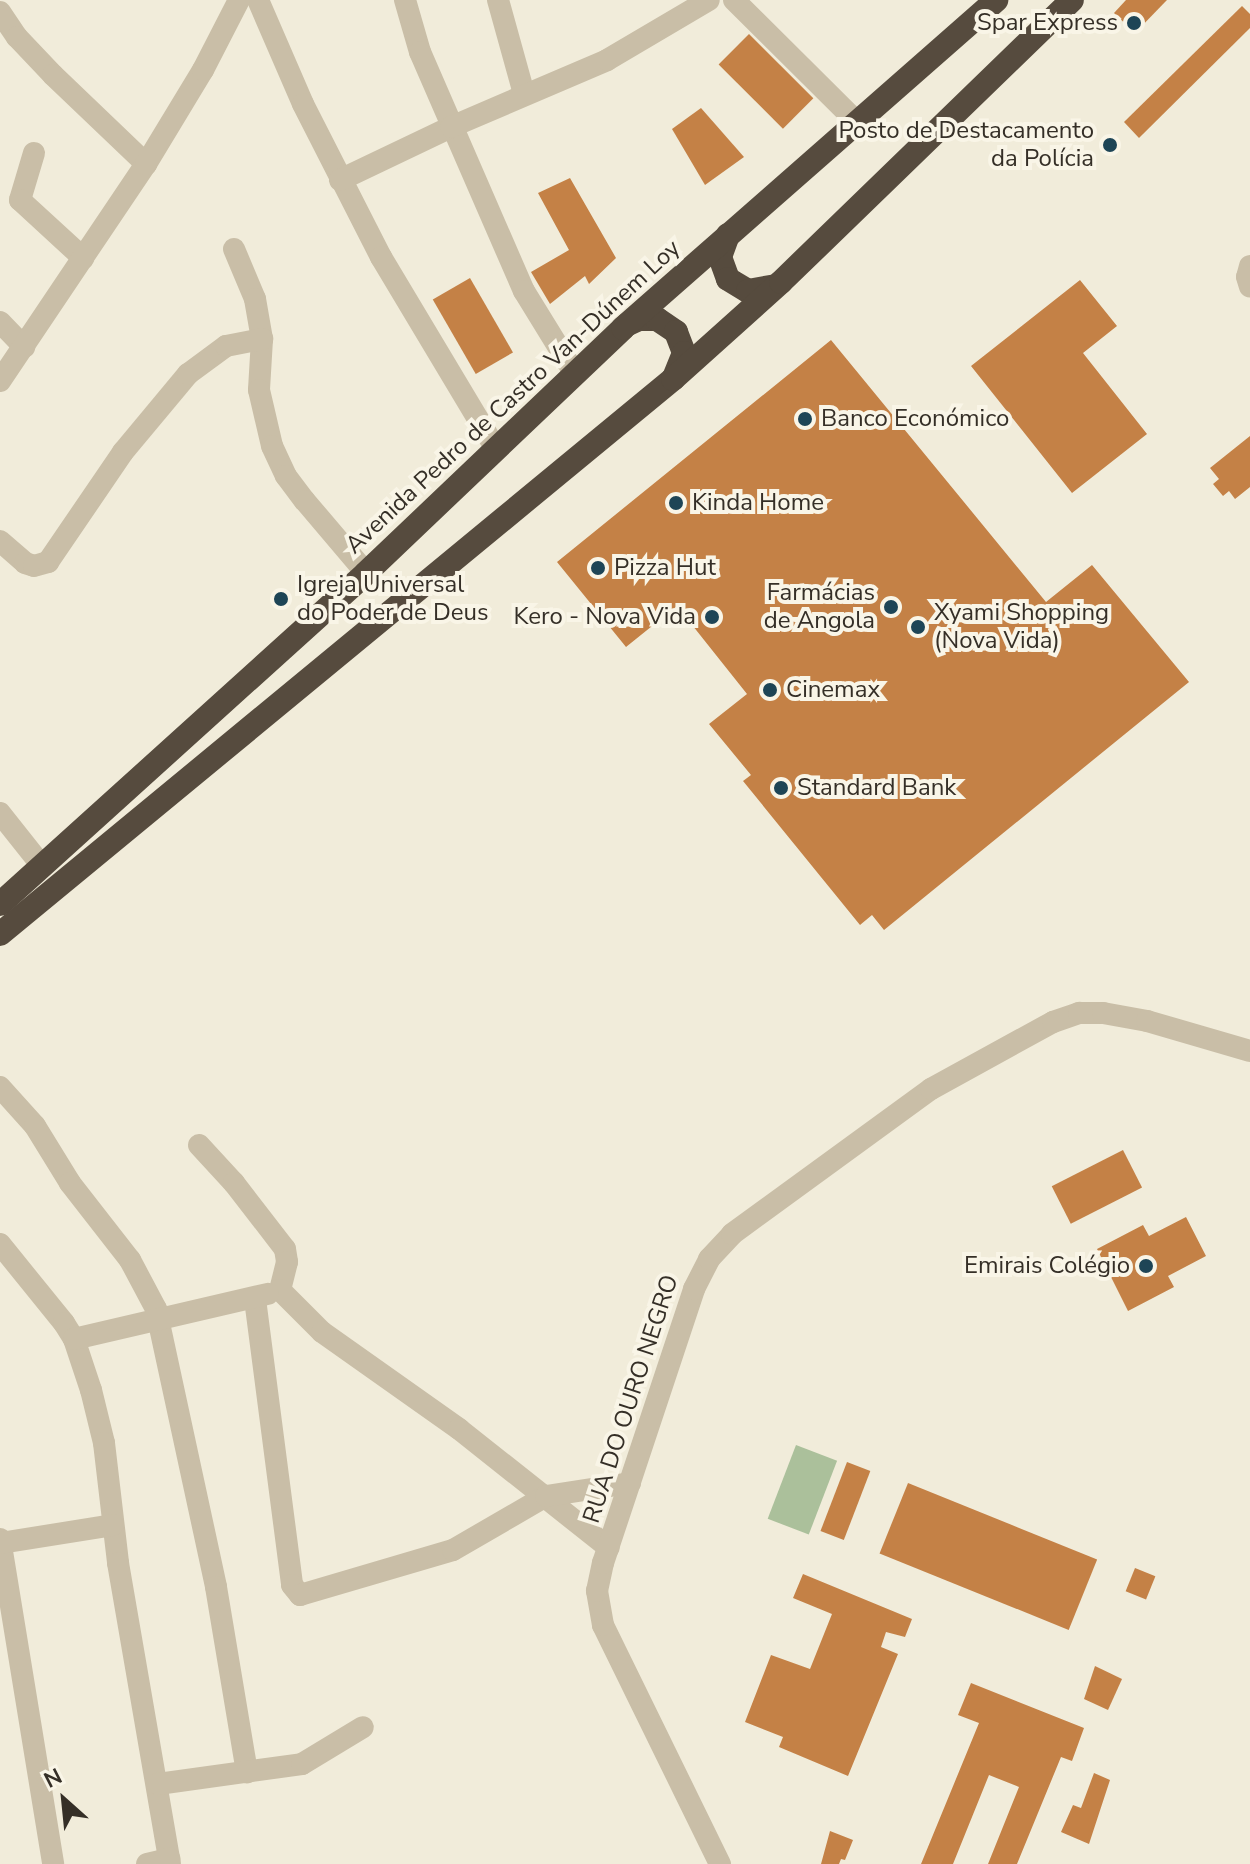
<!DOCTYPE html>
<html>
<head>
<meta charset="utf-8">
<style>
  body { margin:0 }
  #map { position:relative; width:1250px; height:1864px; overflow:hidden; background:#f1ecda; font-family:"Nunito Sans",sans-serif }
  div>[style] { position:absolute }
  .green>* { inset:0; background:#abc09b; transform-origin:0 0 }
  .building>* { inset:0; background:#c48146; transform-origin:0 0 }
  .minor>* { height:22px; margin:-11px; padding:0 11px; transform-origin:11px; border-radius:11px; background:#c9bea7 }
  .highway>* { height:24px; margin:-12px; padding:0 12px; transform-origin:12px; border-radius:12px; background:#564b3e }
  .dots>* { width:22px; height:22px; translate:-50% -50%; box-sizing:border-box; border:4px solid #f9f5e7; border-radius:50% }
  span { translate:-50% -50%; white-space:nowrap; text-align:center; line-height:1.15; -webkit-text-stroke:8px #f9f5e7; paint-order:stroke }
  .poi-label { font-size:24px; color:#352f27 }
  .right { translate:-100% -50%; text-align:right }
  .left { translate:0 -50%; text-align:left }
  .street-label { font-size:24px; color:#352f27 }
  .north { position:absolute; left:24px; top:1760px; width:80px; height:80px; -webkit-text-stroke:6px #f9f5e7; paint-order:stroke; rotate:333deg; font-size:22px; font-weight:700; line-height:32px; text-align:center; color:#352f27 }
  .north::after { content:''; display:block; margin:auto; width:28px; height:36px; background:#352f27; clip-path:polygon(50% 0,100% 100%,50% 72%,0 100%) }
</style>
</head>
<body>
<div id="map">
  <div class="green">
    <i style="left:796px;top:1445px;width:44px;height:79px;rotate:21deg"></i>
  </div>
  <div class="building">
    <i style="clip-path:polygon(1126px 0,1167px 0,1135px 33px,1114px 13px)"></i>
    <i style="clip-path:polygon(1242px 6px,1250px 14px,1250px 28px,1139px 138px,1124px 122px)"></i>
    <i style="left:749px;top:34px;width:91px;height:43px;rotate:45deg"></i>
    <i style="clip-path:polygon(701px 108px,744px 157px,705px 185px,672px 129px)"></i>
    <i style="clip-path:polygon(570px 178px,616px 258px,589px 284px,585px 276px,550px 304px,531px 272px,569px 250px,538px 193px)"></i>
    <i style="left:470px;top:278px;width:86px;height:43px;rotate:60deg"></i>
    <i style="clip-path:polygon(1080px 280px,1117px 326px,1083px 353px,1147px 434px,1072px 493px,971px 366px)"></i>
    <i style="clip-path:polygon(831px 340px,1046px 602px,1092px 565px,1189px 682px,884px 930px,872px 915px,860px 925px,743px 781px,751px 775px,709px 724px,747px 694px,677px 606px,626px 647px,557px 562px)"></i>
    <i style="clip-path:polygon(1250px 436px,1250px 487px,1235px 499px,1229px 491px,1223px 496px,1213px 484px,1219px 479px,1210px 468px)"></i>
    <i style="left:1123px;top:1150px;width:42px;height:80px;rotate:63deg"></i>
    <i style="clip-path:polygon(1186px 1217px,1206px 1256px,1168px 1276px,1174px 1287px,1128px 1311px,1097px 1249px,1143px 1225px,1149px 1236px)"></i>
    <i style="left:847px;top:1462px;width:25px;height:74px;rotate:21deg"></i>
    <i style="left:908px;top:1483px;width:204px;height:76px;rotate:22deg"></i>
    <i style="left:1135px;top:1568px;width:22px;height:25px;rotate:22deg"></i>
    <i style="clip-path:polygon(803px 1574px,912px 1619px,905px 1637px,886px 1632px,881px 1647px,898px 1654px,848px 1776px,779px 1747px,783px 1737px,745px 1722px,771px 1655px,810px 1669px,832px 1614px,793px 1598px)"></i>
    <i style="clip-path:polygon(1095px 1666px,1122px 1679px,1108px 1710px,1084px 1699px)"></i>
    <i style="clip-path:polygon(971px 1683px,1084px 1728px,1072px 1761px,1061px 1757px,1017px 1864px,988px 1864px,1019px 1787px,989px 1775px,953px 1864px,921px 1864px,979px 1723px,958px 1715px)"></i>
    <i style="clip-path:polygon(1094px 1773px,1110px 1780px,1089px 1844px,1061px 1832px,1073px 1805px,1081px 1808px)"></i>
    <i style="clip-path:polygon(830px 1831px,853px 1840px,845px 1860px,841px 1859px,839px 1864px,821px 1864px)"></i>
  </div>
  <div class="minor">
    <i style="left:258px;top:0;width:113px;rotate:66.6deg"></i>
    <i style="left:303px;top:104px;width:172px;rotate:63deg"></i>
    <i style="left:381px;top:257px;width:224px;rotate:59.1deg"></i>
    <i style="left:405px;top:0;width:54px;rotate:73.9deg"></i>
    <i style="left:420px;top:52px;width:261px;rotate:66.5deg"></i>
    <i style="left:524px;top:291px;width:97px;rotate:58.4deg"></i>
    <i style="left:498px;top:0;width:98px;rotate:74.5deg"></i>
    <i style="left:734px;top:0;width:172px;rotate:44.8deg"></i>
    <i style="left:0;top:12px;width:30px;rotate:56deg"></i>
    <i style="left:17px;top:37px;width:52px;rotate:46.5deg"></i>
    <i style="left:53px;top:75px;width:129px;rotate:43.7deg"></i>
    <i style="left:34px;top:153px;width:49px;rotate:106.6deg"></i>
    <i style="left:20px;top:200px;width:86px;rotate:42.6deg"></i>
    <i style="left:340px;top:180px;width:123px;rotate:-25.5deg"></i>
    <i style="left:451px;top:127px;width:170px;rotate:-23.2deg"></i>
    <i style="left:607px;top:60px;width:118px;rotate:-30.5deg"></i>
    <i style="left:234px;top:249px;width:54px;rotate:67.2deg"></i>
    <i style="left:255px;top:299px;width:41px;rotate:80.1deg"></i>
    <i style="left:262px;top:339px;width:51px;rotate:93.4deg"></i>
    <i style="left:259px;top:390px;width:57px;rotate:76.9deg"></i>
    <i style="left:272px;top:446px;width:33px;rotate:65deg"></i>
    <i style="left:286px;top:476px;width:31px;rotate:53deg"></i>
    <i style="left:305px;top:501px;width:94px;rotate:49.7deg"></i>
    <i style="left:1250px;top:266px;width:11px;rotate:105deg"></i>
    <i style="left:1247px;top:277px;width:10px;rotate:73deg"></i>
    <i style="left:0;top:322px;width:35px;rotate:46deg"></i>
    <i style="left:0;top:381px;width:262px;rotate:-56.1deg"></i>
    <i style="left:146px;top:164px;width:110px;rotate:-58.8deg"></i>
    <i style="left:203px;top:70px;width:79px;rotate:-62.8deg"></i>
    <i style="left:0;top:541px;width:33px;rotate:41deg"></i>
    <i style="left:25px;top:563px;width:9px;rotate:18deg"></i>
    <i style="left:34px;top:566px;width:15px;rotate:-16deg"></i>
    <i style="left:48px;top:562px;width:133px;rotate:-55.7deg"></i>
    <i style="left:123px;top:452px;width:102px;rotate:-50.2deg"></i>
    <i style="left:188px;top:374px;width:47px;rotate:-36.4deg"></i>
    <i style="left:226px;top:346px;width:37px;rotate:-11deg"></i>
    <i style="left:0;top:813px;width:68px;rotate:51.6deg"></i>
    <i style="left:0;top:1087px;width:52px;rotate:48.1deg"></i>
    <i style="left:35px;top:1126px;width:67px;rotate:58.4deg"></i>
    <i style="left:70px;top:1183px;width:98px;rotate:52.1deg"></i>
    <i style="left:130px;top:1260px;width:55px;rotate:62deg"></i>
    <i style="left:156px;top:1309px;width:284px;rotate:77.8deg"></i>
    <i style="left:216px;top:1587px;width:188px;rotate:80.5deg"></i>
    <i style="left:199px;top:1145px;width:52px;rotate:47.4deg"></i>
    <i style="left:234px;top:1183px;width:83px;rotate:52.3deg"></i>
    <i style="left:285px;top:1249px;width:13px;rotate:81deg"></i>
    <i style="left:287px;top:1262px;width:29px;rotate:104deg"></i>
    <i style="left:0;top:1244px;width:102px;rotate:51deg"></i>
    <i style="left:64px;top:1323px;width:19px;rotate:58deg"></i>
    <i style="left:74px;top:1339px;width:54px;rotate:71.6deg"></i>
    <i style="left:91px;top:1390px;width:55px;rotate:76.2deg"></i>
    <i style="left:104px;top:1443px;width:121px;rotate:83.3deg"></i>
    <i style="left:118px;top:1563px;width:305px;rotate:80.2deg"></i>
    <i style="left:280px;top:1290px;width:59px;rotate:45deg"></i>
    <i style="left:322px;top:1332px;width:168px;rotate:35.3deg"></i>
    <i style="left:459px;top:1429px;width:191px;rotate:38.4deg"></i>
    <i style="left:255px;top:1299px;width:288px;rotate:82.6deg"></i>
    <i style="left:292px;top:1585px;width:13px;rotate:51deg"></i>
    <i style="left:300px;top:1595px;width:159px;rotate:-16.4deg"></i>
    <i style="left:453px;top:1550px;width:108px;rotate:-30.1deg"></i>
    <i style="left:546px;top:1496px;width:85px;rotate:-8.8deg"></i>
    <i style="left:74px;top:1339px;width:199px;rotate:-13.1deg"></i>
    <i style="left:0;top:1539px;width:329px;rotate:80.7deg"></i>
    <i style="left:1px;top:1543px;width:113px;rotate:-9.1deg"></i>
    <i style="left:158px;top:1784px;width:145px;rotate:-7.9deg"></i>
    <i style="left:302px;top:1764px;width:71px;rotate:-31.2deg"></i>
    <i style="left:147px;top:1864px;width:23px;rotate:-13deg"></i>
    <i style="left:720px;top:1864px;width:266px;rotate:-116.1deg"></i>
    <i style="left:603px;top:1625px;width:35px;rotate:-100deg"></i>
    <i style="left:597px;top:1591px;width:29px;rotate:-78deg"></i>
    <i style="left:603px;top:1563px;width:289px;rotate:-71.6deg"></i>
    <i style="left:694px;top:1289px;width:34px;rotate:-63deg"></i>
    <i style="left:709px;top:1259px;width:34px;rotate:-47deg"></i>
    <i style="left:732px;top:1234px;width:246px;rotate:-36.1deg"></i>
    <i style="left:931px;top:1089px;width:139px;rotate:-28.8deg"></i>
    <i style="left:1053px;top:1022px;width:28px;rotate:-19deg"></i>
    <i style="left:1079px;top:1013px;width:24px"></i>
    <i style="left:1103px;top:1013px;width:45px;rotate:10.3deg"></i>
    <i style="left:1147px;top:1021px;width:107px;rotate:16.2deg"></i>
  </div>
  <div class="highway">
    <i style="left:728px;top:235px;width:23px;rotate:110deg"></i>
    <i style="left:720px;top:257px;width:23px;rotate:70deg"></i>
    <i style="left:728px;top:279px;width:23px;rotate:31deg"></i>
    <i style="left:748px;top:291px;width:27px;rotate:-10deg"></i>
    <i style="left:628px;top:324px;width:12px;rotate:-24deg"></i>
    <i style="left:639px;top:319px;width:18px"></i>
    <i style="left:657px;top:319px;width:23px;rotate:34deg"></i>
    <i style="left:676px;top:332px;width:22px;rotate:69deg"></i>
    <i style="left:684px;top:353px;width:27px;rotate:112deg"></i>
    <i style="left:0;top:904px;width:493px;rotate:-42.1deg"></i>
    <i style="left:366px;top:573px;width:355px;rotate:-43.6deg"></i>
    <i style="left:623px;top:328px;width:497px;rotate:-41.3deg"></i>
    <i style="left:0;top:934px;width:872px;rotate:-39.51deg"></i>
    <i style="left:673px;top:379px;width:145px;rotate:-41.9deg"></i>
    <i style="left:781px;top:282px;width:405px;rotate:-44.1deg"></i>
  </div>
  <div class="dots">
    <i style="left:1134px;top:23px;background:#1e4556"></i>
    <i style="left:1110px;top:145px;background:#1e4556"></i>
    <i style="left:805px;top:419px;background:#1e4556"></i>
    <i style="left:676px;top:503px;background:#1e4556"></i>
    <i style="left:598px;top:568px;background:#1e4556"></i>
    <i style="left:281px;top:599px;background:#1e4556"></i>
    <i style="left:891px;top:607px;background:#1e4556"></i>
    <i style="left:712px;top:617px;background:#1e4556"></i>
    <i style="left:918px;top:627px;background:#1e4556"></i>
    <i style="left:770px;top:690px;background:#1e4556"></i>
    <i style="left:781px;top:788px;background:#1e4556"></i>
    <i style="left:1146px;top:1266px;background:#1e4556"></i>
  </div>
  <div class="poi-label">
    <span class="right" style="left:1118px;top:23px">Spar Express</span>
    <span class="right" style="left:1094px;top:145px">Posto de Destacamento<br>da Polícia</span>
    <span class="left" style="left:821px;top:419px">Banco Económico</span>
    <span class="left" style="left:692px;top:503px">Kinda Home</span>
    <span class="left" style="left:614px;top:568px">Pizza Hut</span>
    <span class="left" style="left:297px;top:599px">Igreja Universal<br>do Poder de Deus</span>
    <span class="right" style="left:875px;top:607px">Farmácias<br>de Angola</span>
    <span class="left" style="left:934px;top:627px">Xyami Shopping<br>(Nova Vida)</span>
    <span class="right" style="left:696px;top:617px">Kero - Nova Vida</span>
    <span class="left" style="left:786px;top:690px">Cinemax</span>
    <span class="left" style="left:797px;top:788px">Standard Bank</span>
    <span class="right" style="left:1130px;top:1266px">Emirais Colégio</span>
  </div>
  <div class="street-label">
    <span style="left:513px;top:397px;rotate:-43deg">Avenida Pedro de Castro Van-Dúnem Loy</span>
    <span style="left:631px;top:1399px;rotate:-72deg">RUA DO OURO NEGRO</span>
  </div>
  <div class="north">N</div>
</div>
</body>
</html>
